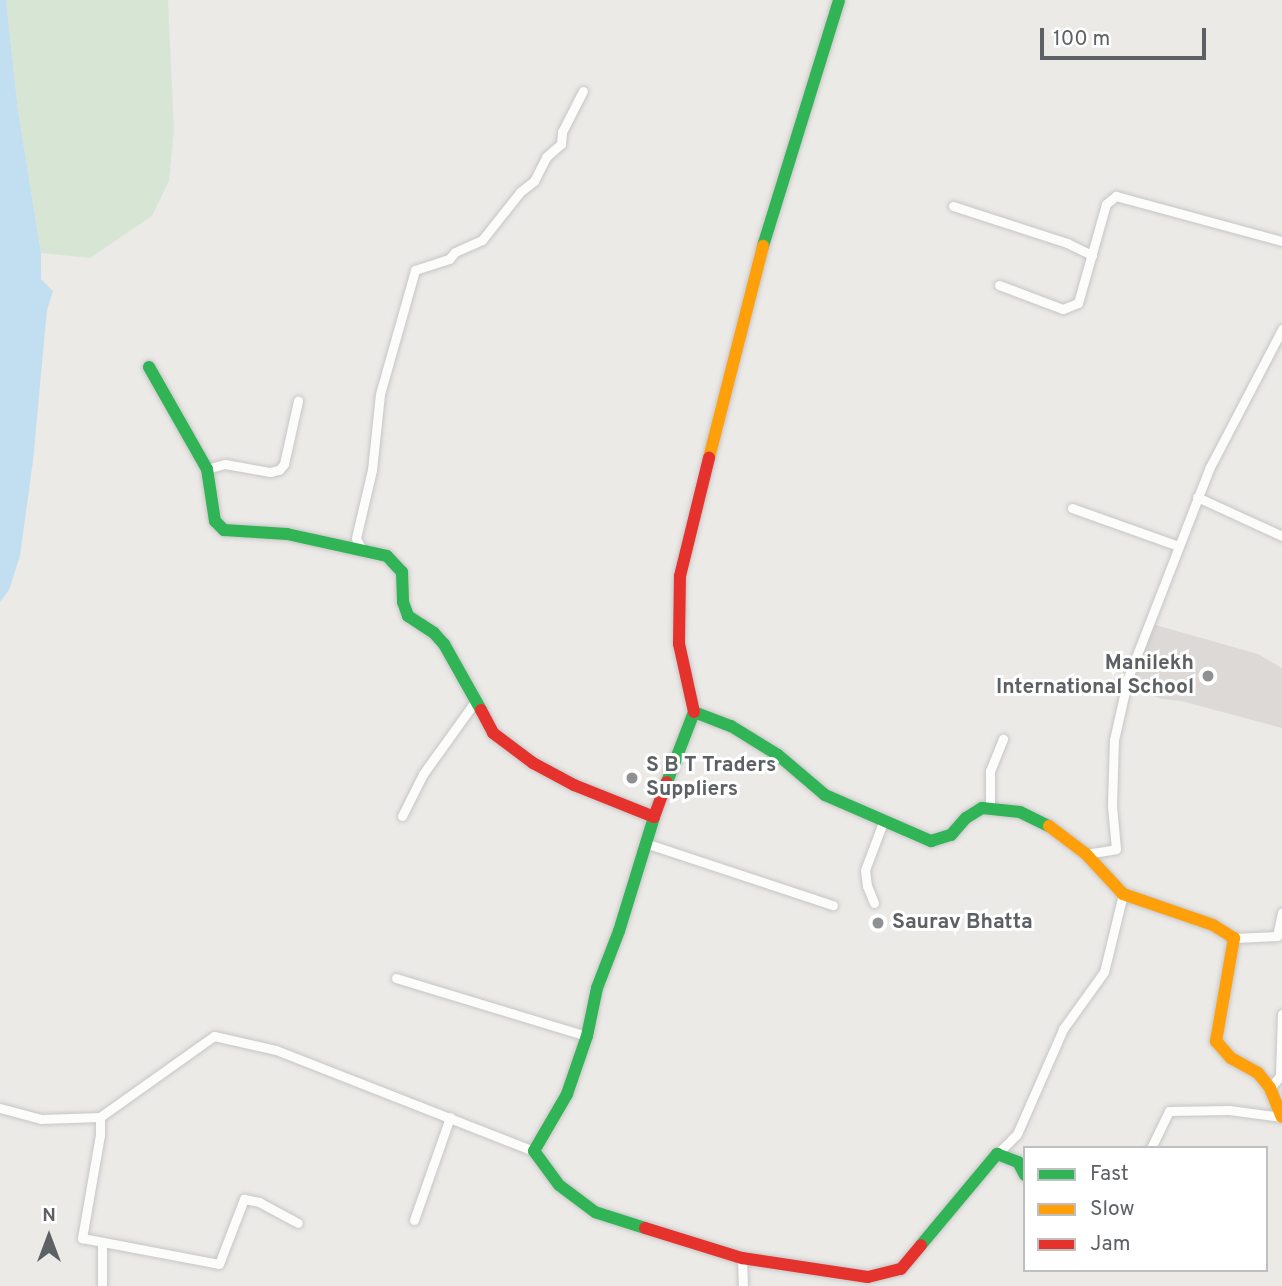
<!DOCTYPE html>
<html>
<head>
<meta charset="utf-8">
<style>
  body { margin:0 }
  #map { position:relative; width:1282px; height:1286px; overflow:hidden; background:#eceae7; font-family:Overpass,sans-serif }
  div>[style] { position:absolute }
  .education>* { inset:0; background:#dcd9d6 }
  .green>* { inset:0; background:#d7e6d4 }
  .water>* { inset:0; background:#c1dff1 }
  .roads { filter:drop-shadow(0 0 2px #c6c6c6) drop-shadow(0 0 2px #c6c6c6) }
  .street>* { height:9px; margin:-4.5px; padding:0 4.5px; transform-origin:4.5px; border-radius:4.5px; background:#fcfcfb }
  .fast>* { height:12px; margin:-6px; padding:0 6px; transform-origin:6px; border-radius:6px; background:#30b455 }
  .slow>* { height:12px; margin:-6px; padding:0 6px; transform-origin:6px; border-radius:6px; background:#ff9f0a }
  .jam>* { height:12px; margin:-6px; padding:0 6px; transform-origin:6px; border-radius:6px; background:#e5322d }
  .dots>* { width:19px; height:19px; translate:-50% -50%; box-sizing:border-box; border:4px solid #fff; border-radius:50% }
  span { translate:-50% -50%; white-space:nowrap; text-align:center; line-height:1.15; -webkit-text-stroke:6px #fff; paint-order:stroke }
  .poi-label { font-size:21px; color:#5d6064; font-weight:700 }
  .right { translate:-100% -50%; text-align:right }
  .left { translate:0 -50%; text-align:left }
  .legend { position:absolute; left:1023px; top:1146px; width:245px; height:126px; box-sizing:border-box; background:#fff; border:2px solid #bebfc1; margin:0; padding:9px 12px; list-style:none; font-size:21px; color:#5d6064 }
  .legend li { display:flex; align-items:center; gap:14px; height:35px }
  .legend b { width:35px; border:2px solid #bebfc1 }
  .north { position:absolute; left:14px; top:1202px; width:70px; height:70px; -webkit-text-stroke:5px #fff; paint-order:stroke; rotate:0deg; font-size:19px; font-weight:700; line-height:28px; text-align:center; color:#5d6064 }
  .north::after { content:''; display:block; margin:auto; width:24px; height:32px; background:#5d6064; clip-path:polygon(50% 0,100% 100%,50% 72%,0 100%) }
  .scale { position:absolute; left:1040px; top:28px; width:166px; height:32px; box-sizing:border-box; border:4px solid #5d6064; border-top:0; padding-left:9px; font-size:21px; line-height:24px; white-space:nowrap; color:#5d6064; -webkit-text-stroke:5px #fff; paint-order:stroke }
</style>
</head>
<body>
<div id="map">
  <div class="education">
    <i style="clip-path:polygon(1152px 624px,1258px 654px,1282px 668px,1282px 728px,1181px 701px,1161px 699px,1130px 685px)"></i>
  </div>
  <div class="green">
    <i style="clip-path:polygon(6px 0,168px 0,174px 130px,169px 181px,152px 216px,90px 258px,41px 253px,18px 110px)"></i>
  </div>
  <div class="water">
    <i style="clip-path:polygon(0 0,6px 0,18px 110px,41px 253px,41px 279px,53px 291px,47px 310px,33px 461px,20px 556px,9px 590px,0 602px)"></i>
  </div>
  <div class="roads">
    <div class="street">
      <i style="left:953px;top:206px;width:120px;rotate:18deg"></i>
      <i style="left:1067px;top:243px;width:28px;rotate:26deg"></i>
      <i style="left:999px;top:285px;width:68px;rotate:20.6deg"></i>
      <i style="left:1063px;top:309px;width:16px;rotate:-22deg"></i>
      <i style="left:1078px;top:303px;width:103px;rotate:-74.2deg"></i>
      <i style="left:1106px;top:204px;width:13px;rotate:-39deg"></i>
      <i style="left:1116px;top:196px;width:172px;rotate:15.2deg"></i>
      <i style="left:207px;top:469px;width:19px;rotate:-16deg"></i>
      <i style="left:225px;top:464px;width:46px;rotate:10.1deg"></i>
      <i style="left:270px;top:472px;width:9px;rotate:-13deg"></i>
      <i style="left:279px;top:470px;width:8px;rotate:-50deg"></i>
      <i style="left:284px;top:464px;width:65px;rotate:-77.5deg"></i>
      <i style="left:1197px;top:497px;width:94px;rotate:24.6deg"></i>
      <i style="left:1072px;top:508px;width:113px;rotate:19.7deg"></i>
      <i style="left:361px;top:548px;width:11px;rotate:-117deg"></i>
      <i style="left:356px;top:538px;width:70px;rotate:-76.8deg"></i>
      <i style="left:372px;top:470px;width:76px;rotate:-84deg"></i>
      <i style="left:380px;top:394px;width:129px;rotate:-74.2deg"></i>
      <i style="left:415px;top:270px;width:36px;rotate:-18deg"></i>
      <i style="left:449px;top:259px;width:9px;rotate:-49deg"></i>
      <i style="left:455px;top:252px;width:30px;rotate:-24deg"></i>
      <i style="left:482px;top:240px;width:61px;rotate:-51.6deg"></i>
      <i style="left:520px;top:192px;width:18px;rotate:-38deg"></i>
      <i style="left:534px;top:181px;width:27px;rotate:-63deg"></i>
      <i style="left:546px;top:157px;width:20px;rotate:-41deg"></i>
      <i style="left:561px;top:144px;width:12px;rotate:-85deg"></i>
      <i style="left:562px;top:132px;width:46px;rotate:-62.9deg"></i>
      <i style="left:990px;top:807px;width:36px;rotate:-90deg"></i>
      <i style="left:990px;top:771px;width:35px;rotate:-68deg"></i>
      <i style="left:402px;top:816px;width:47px;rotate:-63.4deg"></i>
      <i style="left:423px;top:774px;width:87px;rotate:-54.3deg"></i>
      <i style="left:645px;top:843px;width:198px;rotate:18.3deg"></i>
      <i style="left:1086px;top:854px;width:30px;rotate:-9deg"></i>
      <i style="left:1116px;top:849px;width:43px;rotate:-95.3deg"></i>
      <i style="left:1112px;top:806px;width:66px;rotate:-88.3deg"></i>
      <i style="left:1114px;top:740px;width:64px;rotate:-77.3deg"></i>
      <i style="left:1128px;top:678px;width:226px;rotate:-68.8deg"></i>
      <i style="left:1210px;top:467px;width:156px;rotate:-62.4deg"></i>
      <i style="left:874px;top:903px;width:18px;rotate:-112deg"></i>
      <i style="left:867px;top:886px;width:16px;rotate:-97deg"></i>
      <i style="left:865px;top:870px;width:51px;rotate:-69.4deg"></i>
      <i style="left:1234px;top:938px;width:43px;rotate:-2.7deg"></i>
      <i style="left:1277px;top:936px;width:24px;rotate:-78deg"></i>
      <i style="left:396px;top:978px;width:200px;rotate:16.9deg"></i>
      <i style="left:1270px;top:1088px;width:16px;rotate:-50deg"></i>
      <i style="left:1280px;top:1076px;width:62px;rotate:-88.2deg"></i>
      <i style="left:0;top:1108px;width:42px;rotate:15deg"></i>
      <i style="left:41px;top:1119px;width:59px;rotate:-1.9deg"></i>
      <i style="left:100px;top:1117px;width:140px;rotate:-35.4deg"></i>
      <i style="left:214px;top:1036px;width:64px;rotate:12.7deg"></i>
      <i style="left:276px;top:1050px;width:277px;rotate:21.4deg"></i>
      <i style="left:100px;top:1117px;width:18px;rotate:90deg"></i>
      <i style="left:100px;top:1135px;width:105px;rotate:99.9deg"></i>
      <i style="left:82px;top:1238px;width:139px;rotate:10.7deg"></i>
      <i style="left:219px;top:1264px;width:70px;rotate:-69deg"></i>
      <i style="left:244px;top:1199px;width:15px;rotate:11deg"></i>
      <i style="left:259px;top:1202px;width:44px;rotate:28.3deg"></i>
      <i style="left:1151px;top:1148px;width:41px;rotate:-64.1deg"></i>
      <i style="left:1169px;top:1111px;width:60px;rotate:-1deg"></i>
      <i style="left:1229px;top:1110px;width:53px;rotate:7.5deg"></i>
      <i style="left:997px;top:1154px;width:28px;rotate:-45deg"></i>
      <i style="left:1017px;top:1134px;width:115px;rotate:-66.3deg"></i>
      <i style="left:1063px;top:1029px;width:70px;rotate:-54.3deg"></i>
      <i style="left:1104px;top:972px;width:80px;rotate:-76.3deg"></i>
      <i style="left:414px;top:1220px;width:109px;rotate:-70.7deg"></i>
      <i style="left:102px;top:1242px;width:44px;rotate:90deg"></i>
      <i style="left:742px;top:1258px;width:28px;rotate:88deg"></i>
    </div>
    <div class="fast">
      <i style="left:763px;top:246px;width:257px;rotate:-72.8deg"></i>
      <i style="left:149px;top:367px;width:117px;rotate:60.4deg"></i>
      <i style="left:207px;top:469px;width:53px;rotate:81.3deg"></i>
      <i style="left:215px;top:521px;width:13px;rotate:45deg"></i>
      <i style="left:224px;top:530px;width:63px;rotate:3.6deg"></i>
      <i style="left:287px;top:534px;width:102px;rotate:12.4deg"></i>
      <i style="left:387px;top:556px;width:22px;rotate:47deg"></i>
      <i style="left:402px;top:572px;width:30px;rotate:88deg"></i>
      <i style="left:403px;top:602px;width:15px;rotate:70deg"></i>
      <i style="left:408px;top:616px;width:31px;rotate:33deg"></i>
      <i style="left:434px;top:633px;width:15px;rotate:48deg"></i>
      <i style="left:444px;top:644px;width:76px;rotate:60.7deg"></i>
      <i style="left:667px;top:782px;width:75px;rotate:-68.9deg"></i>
      <i style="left:694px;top:712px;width:40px;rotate:21deg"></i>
      <i style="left:731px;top:726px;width:55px;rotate:31.7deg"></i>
      <i style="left:778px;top:755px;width:62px;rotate:40.4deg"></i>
      <i style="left:825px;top:795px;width:116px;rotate:23.5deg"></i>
      <i style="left:931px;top:841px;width:21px;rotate:-17deg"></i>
      <i style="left:951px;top:835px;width:23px;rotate:-49deg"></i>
      <i style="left:966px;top:818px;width:19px;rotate:-32deg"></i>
      <i style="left:982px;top:808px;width:38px;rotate:6deg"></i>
      <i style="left:1020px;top:812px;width:32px;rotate:26deg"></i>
      <i style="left:645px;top:1228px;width:52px;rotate:-162.3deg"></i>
      <i style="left:595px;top:1212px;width:45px;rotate:-143.1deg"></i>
      <i style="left:559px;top:1185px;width:42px;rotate:-126.3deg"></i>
      <i style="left:534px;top:1151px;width:66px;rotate:-59.9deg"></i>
      <i style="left:567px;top:1094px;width:61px;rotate:-71deg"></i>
      <i style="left:587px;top:1036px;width:49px;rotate:-78.2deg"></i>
      <i style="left:597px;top:988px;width:61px;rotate:-68.9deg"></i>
      <i style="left:619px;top:931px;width:119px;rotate:-72.9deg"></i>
      <i style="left:921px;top:1245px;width:119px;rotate:-50.1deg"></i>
      <i style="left:997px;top:1154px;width:22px;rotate:21deg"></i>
      <i style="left:1018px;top:1162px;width:15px;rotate:62deg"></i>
    </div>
    <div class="slow">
      <i style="left:709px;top:458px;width:219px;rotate:-75.7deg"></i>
      <i style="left:1049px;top:826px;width:46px;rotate:37.1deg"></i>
      <i style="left:1086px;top:854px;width:54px;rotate:47.2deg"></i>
      <i style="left:1123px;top:894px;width:95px;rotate:19deg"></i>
      <i style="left:1213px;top:925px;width:25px;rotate:32deg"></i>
      <i style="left:1234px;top:938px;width:105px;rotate:99.9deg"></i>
      <i style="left:1216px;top:1041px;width:23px;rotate:49deg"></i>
      <i style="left:1231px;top:1058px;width:31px;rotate:29deg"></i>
      <i style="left:1258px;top:1073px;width:19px;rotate:51deg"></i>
      <i style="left:1270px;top:1088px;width:31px;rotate:68deg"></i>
    </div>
    <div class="jam">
      <i style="left:481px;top:710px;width:26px;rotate:62deg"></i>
      <i style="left:493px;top:733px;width:50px;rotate:36.9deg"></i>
      <i style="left:533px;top:763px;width:47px;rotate:28.2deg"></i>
      <i style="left:574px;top:785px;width:86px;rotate:21.8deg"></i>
      <i style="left:654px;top:817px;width:37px;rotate:-70deg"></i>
      <i style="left:694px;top:712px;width:70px;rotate:-102.4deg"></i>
      <i style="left:679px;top:644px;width:68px;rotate:-89.2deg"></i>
      <i style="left:680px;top:576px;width:122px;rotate:-76.2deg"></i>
      <i style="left:645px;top:1228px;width:102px;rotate:17.2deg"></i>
      <i style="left:742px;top:1258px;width:127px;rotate:8.6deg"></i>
      <i style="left:868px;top:1277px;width:34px;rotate:-14deg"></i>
      <i style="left:901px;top:1269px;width:31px;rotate:-50deg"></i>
    </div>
  </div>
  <div class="dots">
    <i style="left:1208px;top:676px;background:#8f9092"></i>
    <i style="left:632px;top:778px;background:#8f9092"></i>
    <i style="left:878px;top:923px;background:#8f9092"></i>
  </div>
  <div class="poi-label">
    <span class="right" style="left:1194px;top:676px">Manilekh<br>International School</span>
    <span class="left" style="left:646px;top:778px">S B T Traders<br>Suppliers</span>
    <span class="left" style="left:892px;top:923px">Saurav Bhatta</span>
  </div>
  <ul class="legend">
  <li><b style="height:9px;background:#30b455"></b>Fast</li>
  <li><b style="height:9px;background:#ff9f0a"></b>Slow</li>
  <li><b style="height:9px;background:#e5322d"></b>Jam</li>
  </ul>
  <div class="north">N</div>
  <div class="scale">100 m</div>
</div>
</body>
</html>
